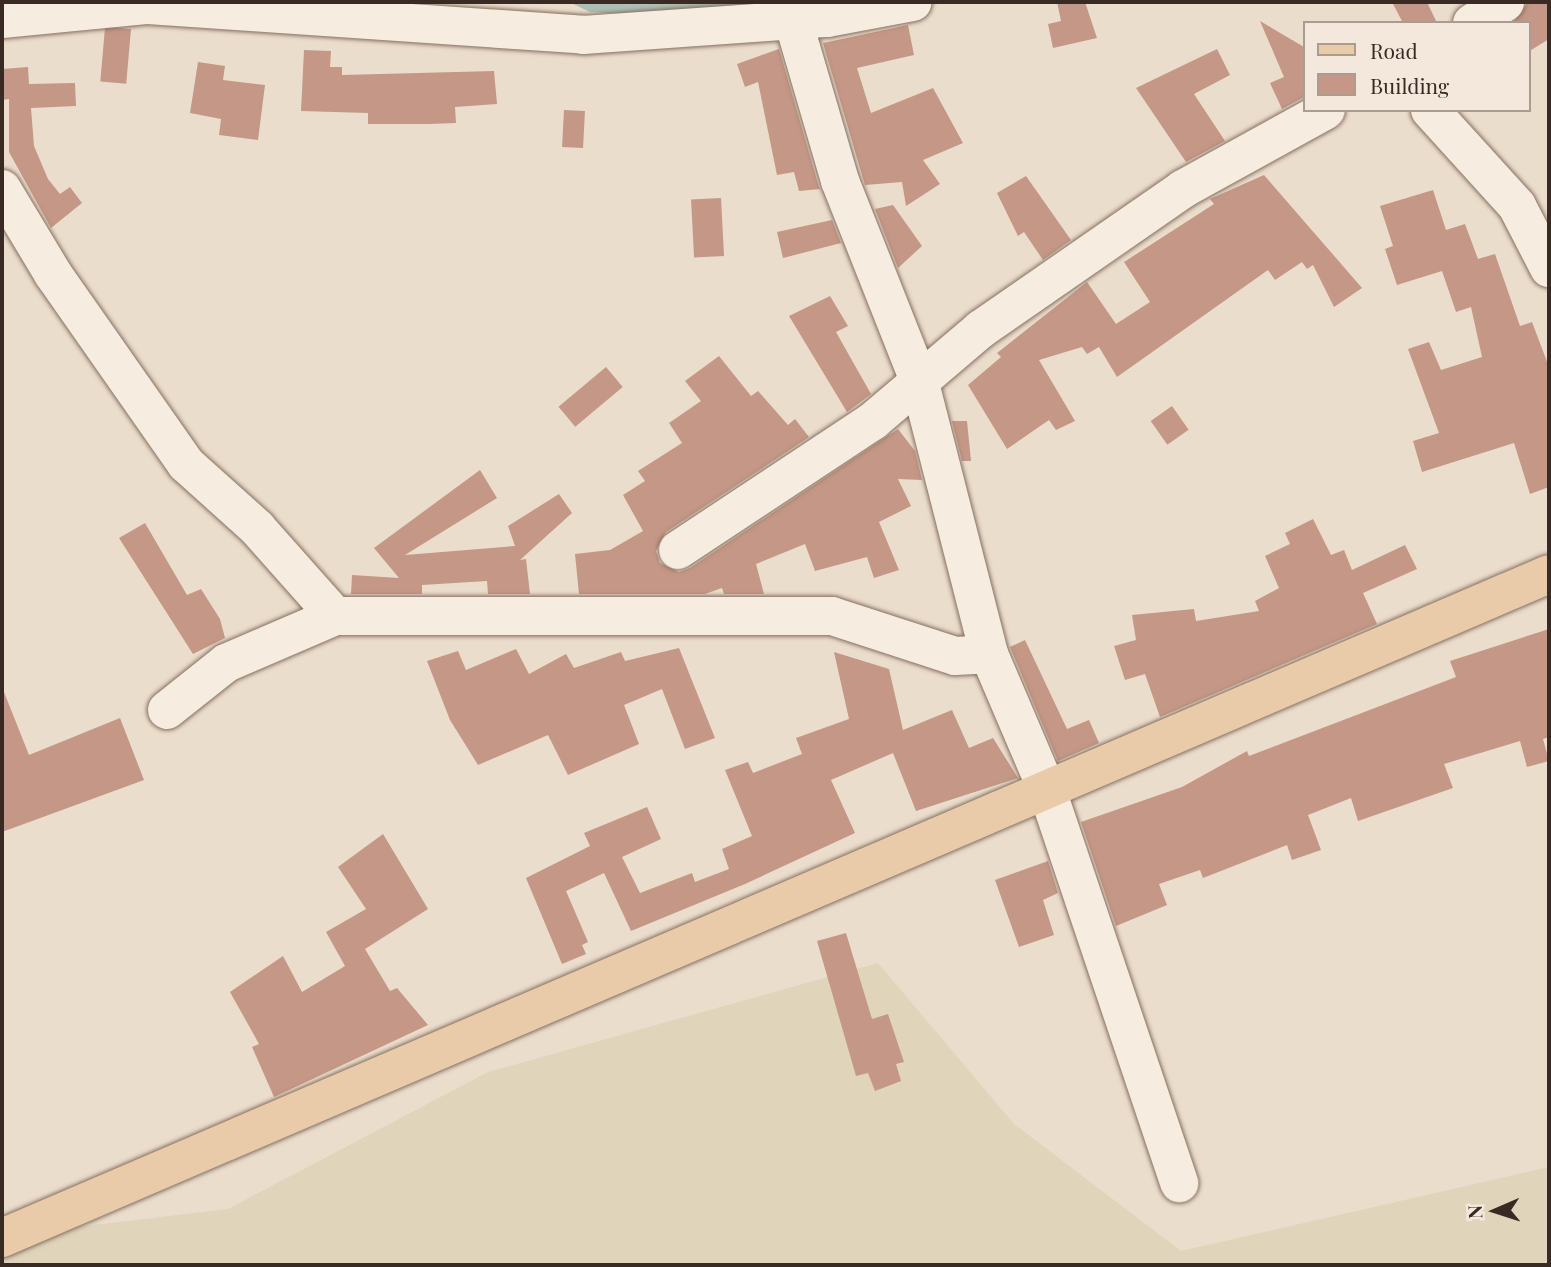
<!DOCTYPE html>
<html>
<head>
<meta charset="utf-8">
<style>
  body { margin:0 }
  #map { position:relative; width:1551px; height:1267px; overflow:hidden; background:#ebddcc; font-family:"Playfair Display",serif }
  div>[style] { position:absolute }
  .farmland>* { inset:0; background:#e0d4ba }
  .water>* { inset:0; background:#acc0b7 }
  .building>* { inset:0; background:#c59786; transform-origin:0 0 }
  .roads { filter:drop-shadow(0 0 2px #866f61) drop-shadow(0 0 2px #866f61) }
  .minor>* { height:38px; margin:-19px; padding:0 19px; transform-origin:19px; border-radius:19px; background:#f6ecdf }
  .major>* { height:38px; margin:-19px; padding:0 19px; transform-origin:19px; border-radius:19px; background:#e9cba9 }
  span { translate:-50% -50%; white-space:nowrap; text-align:center; line-height:1.15; -webkit-text-stroke:5px #f3e8db; paint-order:stroke }
  .frame { position:absolute; inset:0; border:4px solid #392a23; pointer-events:none }
  .legend { position:absolute; left:1303px; top:21px; width:228px; height:91px; box-sizing:border-box; background:#f3e8db; border:2px solid #a99c91; margin:0; padding:9px 12px; list-style:none; font-size:21px; color:#392a23 }
  .legend li { display:flex; align-items:center; gap:14px; height:35px }
  .legend b { width:35px; border:2px solid #a99c91 }
  .north { position:absolute; left:1460px; top:1176px; width:70px; height:70px; -webkit-text-stroke:5px #f3e8db; paint-order:stroke; rotate:267deg; font-size:19px; font-weight:700; line-height:28px; text-align:center; color:#392a23 }
  .north::after { content:''; display:block; margin:auto; width:24px; height:32px; background:#392a23; clip-path:polygon(50% 0,100% 100%,50% 72%,0 100%) }
</style>
</head>
<body>
<div id="map">
  <div class="farmland">
    <i style="clip-path:polygon(878px 963px,1014px 1124px,1181px 1251px,1549px 1167px,1549px 1265px,2px 1265px,2px 1236px,228px 1209px,488px 1072px)"></i>
  </div>
  <div class="water">
    <i style="clip-path:polygon(569px 2px,783px 2px,642px 15px,590px 12px)"></i>
  </div>
  <div class="building">
    <i style="clip-path:polygon(1057px 2px,1085px 2px,1097px 38px,1053px 48px,1048px 24px,1061px 21px)"></i>
    <i style="clip-path:polygon(1392px 2px,1427px 2px,1437px 23px,1403px 23px)"></i>
    <i style="clip-path:polygon(1549px 2px,1549px 39px,1528px 52px,1528px 23px,1513px 23px,1528px 2px)"></i>
    <i style="clip-path:polygon(1260px 21px,1304px 47px,1304px 97px,1282px 109px,1270px 83px,1284px 77px)"></i>
    <i style="clip-path:polygon(908px 25px,914px 55px,857px 68px,871px 113px,933px 88px,963px 143px,923px 160px,940px 184px,906px 206px,902px 182px,865px 185px,823px 43px)"></i>
    <i style="left:131px;top:29px;width:55px;height:26px;rotate:95deg"></i>
    <i style="clip-path:polygon(779px 49px,819px 187px,820px 189px,799px 191px,794px 172px,777px 175px,758px 82px,745px 87px,737px 64px)"></i>
    <i style="clip-path:polygon(1217px 49px,1230px 75px,1194px 94px,1225px 141px,1186px 162px,1136px 88px)"></i>
    <i style="clip-path:polygon(304px 50px,331px 51px,330px 67px,342px 67px,342px 75px,494px 71px,497px 104px,455px 107px,456px 123px,430px 124px,368px 124px,368px 113px,301px 111px)"></i>
    <i style="clip-path:polygon(198px 62px,225px 66px,223px 80px,265px 85px,258px 140px,219px 135px,221px 119px,190px 113px)"></i>
    <i style="clip-path:polygon(28px 67px,29px 84px,75px 83px,76px 106px,31px 108px,34px 146px,48px 179px,60px 194px,70px 187px,82px 203px,51px 228px,9px 152px,9px 99px,2px 100px,2px 69px)"></i>
    <i style="left:564px;top:110px;width:21px;height:37px;rotate:3deg"></i>
    <i style="clip-path:polygon(1264px 175px,1362px 288px,1334px 307px,1313px 265px,1307px 269px,1302px 262px,1275px 280px,1268px 270px,1117px 377px,1099px 347px,1087px 354px,1082px 347px,1039px 360px,1075px 421px,1056px 430px,1049px 420px,1007px 449px,968px 385px,1001px 357px,997px 353px,1087px 282px,1116px 324px,1150px 302px,1124px 262px,1214px 204px,1210px 199px)"></i>
    <i style="clip-path:polygon(1026px 176px,1071px 240px,1043px 260px,1024px 232px,1018px 236px,997px 193px)"></i>
    <i style="clip-path:polygon(1433px 190px,1446px 230px,1465px 224px,1478px 259px,1495px 254px,1520px 326px,1532px 322px,1549px 367px,1549px 487px,1530px 494px,1514px 443px,1422px 472px,1413px 441px,1439px 433px,1408px 349px,1429px 342px,1441px 370px,1482px 357px,1471px 307px,1456px 312px,1442px 271px,1397px 285px,1385px 249px,1393px 246px,1380px 206px)"></i>
    <i style="left:721px;top:198px;width:58px;height:30px;rotate:87deg"></i>
    <i style="clip-path:polygon(893px 205px,922px 246px,898px 268px,875px 209px)"></i>
    <i style="clip-path:polygon(832px 220px,841px 243px,783px 258px,777px 232px)"></i>
    <i style="clip-path:polygon(830px 296px,848px 326px,836px 332px,871px 394px,847px 412px,789px 316px)"></i>
    <i style="clip-path:polygon(719px 356px,751px 396px,758px 391px,788px 425px,795px 419px,809px 437px,666px 532px,656px 551px,660px 563px,679px 572px,690px 568px,898px 429px,915px 451px,922px 480px,898px 479px,911px 506px,879px 522px,899px 570px,874px 578px,867px 557px,815px 571px,805px 544px,756px 564px,764px 594px,724px 594px,722px 588px,705px 594px,579px 594px,575px 554px,610px 550px,643px 531px,623px 495px,645px 481px,638px 471px,682px 443px,669px 423px,701px 401px,685px 381px)"></i>
    <i style="left:606px;top:367px;width:26px;height:62px;rotate:50deg"></i>
    <i style="left:1172px;top:406px;width:29px;height:26px;rotate:55deg"></i>
    <i style="clip-path:polygon(952px 421px,967px 421px,971px 461px,962px 461px)"></i>
    <i style="clip-path:polygon(480px 470px,497px 498px,405px 555px,515px 546px,508px 526px,559px 494px,572px 513px,520px 560px,526px 559px,530px 594px,488px 594px,487px 581px,422px 585px,422px 594px,351px 594px,352px 575px,399px 578px,374px 548px)"></i>
    <i style="clip-path:polygon(1313px 519px,1331px 555px,1344px 550px,1352px 570px,1405px 545px,1417px 569px,1363px 593px,1377px 624px,1160px 717px,1145px 674px,1125px 680px,1114px 646px,1136px 640px,1132px 615px,1194px 609px,1196px 621px,1259px 611px,1255px 601px,1279px 588px,1265px 556px,1290px 544px,1285px 533px)"></i>
    <i style="clip-path:polygon(145px 523px,187px 595px,201px 589px,220px 619px,225px 638px,193px 654px,119px 538px)"></i>
    <i style="clip-path:polygon(1549px 629px,1549px 737px,1543px 739px,1549px 761px,1527px 767px,1520px 741px,1444px 764px,1453px 788px,1358px 821px,1351px 798px,1308px 815px,1321px 850px,1292px 860px,1287px 845px,1203px 878px,1200px 870px,1159px 884px,1167px 905px,1116px 926px,1081px 822px,1182px 787px,1247px 751px,1249px 756px,1456px 677px,1450px 661px)"></i>
    <i style="clip-path:polygon(1025px 640px,1067px 729px,1089px 720px,1099px 743px,1058px 761px,1010px 647px)"></i>
    <i style="clip-path:polygon(679px 648px,715px 738px,685px 749px,662px 689px,624px 705px,639px 744px,568px 775px,548px 735px,478px 765px,450px 720px,427px 661px,458px 651px,466px 670px,516px 649px,529px 674px,566px 654px,574px 668px,621px 652px,625px 661px)"></i>
    <i style="clip-path:polygon(834px 652px,889px 669px,903px 730px,952px 710px,969px 748px,993px 738px,1018px 778px,916px 811px,893px 753px,831px 780px,855px 833px,745px 884px,631px 931px,604px 873px,566px 891px,588px 942px,582px 945px,586px 954px,562px 964px,526px 878px,590px 846px,584px 833px,647px 807px,661px 839px,622px 857px,640px 893px,692px 873px,695px 882px,729px 869px,722px 849px,752px 836px,725px 770px,748px 762px,753px 773px,802px 754px,796px 738px,849px 719px)"></i>
    <i style="clip-path:polygon(2px 687px,29px 755px,120px 718px,144px 780px,2px 832px)"></i>
    <i style="clip-path:polygon(383px 834px,428px 909px,365px 949px,390px 991px,397px 988px,428px 1025px,274px 1097px,252px 1047px,259px 1044px,230px 992px,283px 956px,302px 992px,345px 966px,326px 932px,366px 909px,338px 867px)"></i>
    <i style="clip-path:polygon(1048px 861px,1058px 893px,1043px 900px,1054px 935px,1019px 947px,995px 880px)"></i>
    <i style="clip-path:polygon(846px 933px,872px 1019px,888px 1014px,904px 1062px,896px 1064px,901px 1081px,875px 1091px,868px 1073px,856px 1076px,817px 941px)"></i>
  </div>
  <div class="roads">
    <div class="minor">
      <i style="left:2px;top:19px;width:147px;rotate:-5.5deg"></i>
      <i style="left:148px;top:5px;width:436px;rotate:3.9deg"></i>
      <i style="left:583px;top:35px;width:245px;rotate:-4deg"></i>
      <i style="left:827px;top:18px;width:87px;rotate:-10.5deg"></i>
      <i style="left:793px;top:20px;width:168px;rotate:73.7deg"></i>
      <i style="left:840px;top:181px;width:217px;rotate:68.4deg"></i>
      <i style="left:920px;top:383px;width:280px;rotate:75.7deg"></i>
      <i style="left:989px;top:654px;width:148px;rotate:66.9deg"></i>
      <i style="left:1047px;top:790px;width:415px;rotate:71.4deg"></i>
      <i style="left:1472px;top:23px;width:39px;rotate:-32deg"></i>
      <i style="left:1430px;top:110px;width:130px;rotate:47.8deg"></i>
      <i style="left:1517px;top:206px;width:70px;rotate:62.7deg"></i>
      <i style="left:2px;top:189px;width:99px;rotate:59deg"></i>
      <i style="left:53px;top:274px;width:232px;rotate:55deg"></i>
      <i style="left:186px;top:464px;width:96px;rotate:42deg"></i>
      <i style="left:257px;top:528px;width:118px;rotate:48.4deg"></i>
      <i style="left:678px;top:550px;width:234px;rotate:-33.5deg"></i>
      <i style="left:873px;top:421px;width:142px;rotate:-40.4deg"></i>
      <i style="left:981px;top:329px;width:246px;rotate:-34.7deg"></i>
      <i style="left:1183px;top:189px;width:163px;rotate:-28.9deg"></i>
      <i style="left:167px;top:710px;width:75px;rotate:-38.5deg"></i>
      <i style="left:226px;top:663px;width:119px;rotate:-23.3deg"></i>
      <i style="left:335px;top:616px;width:497px"></i>
      <i style="left:832px;top:616px;width:129px;rotate:18deg"></i>
      <i style="left:955px;top:656px;width:34px;rotate:-3deg"></i>
    </div>
    <div class="major">
      <i style="left:2px;top:1238px;width:1683px;rotate:-23.23deg"></i>
    </div>
  </div>
  <div class="frame"></div>
  <ul class="legend">
  <li><b style="height:9px;background:#e9cba9"></b>Road</li>
  <li><b style="height:19px;background:#c59786"></b>Building</li>
  </ul>
  <div class="north">N</div>
</div>
</body>
</html>
